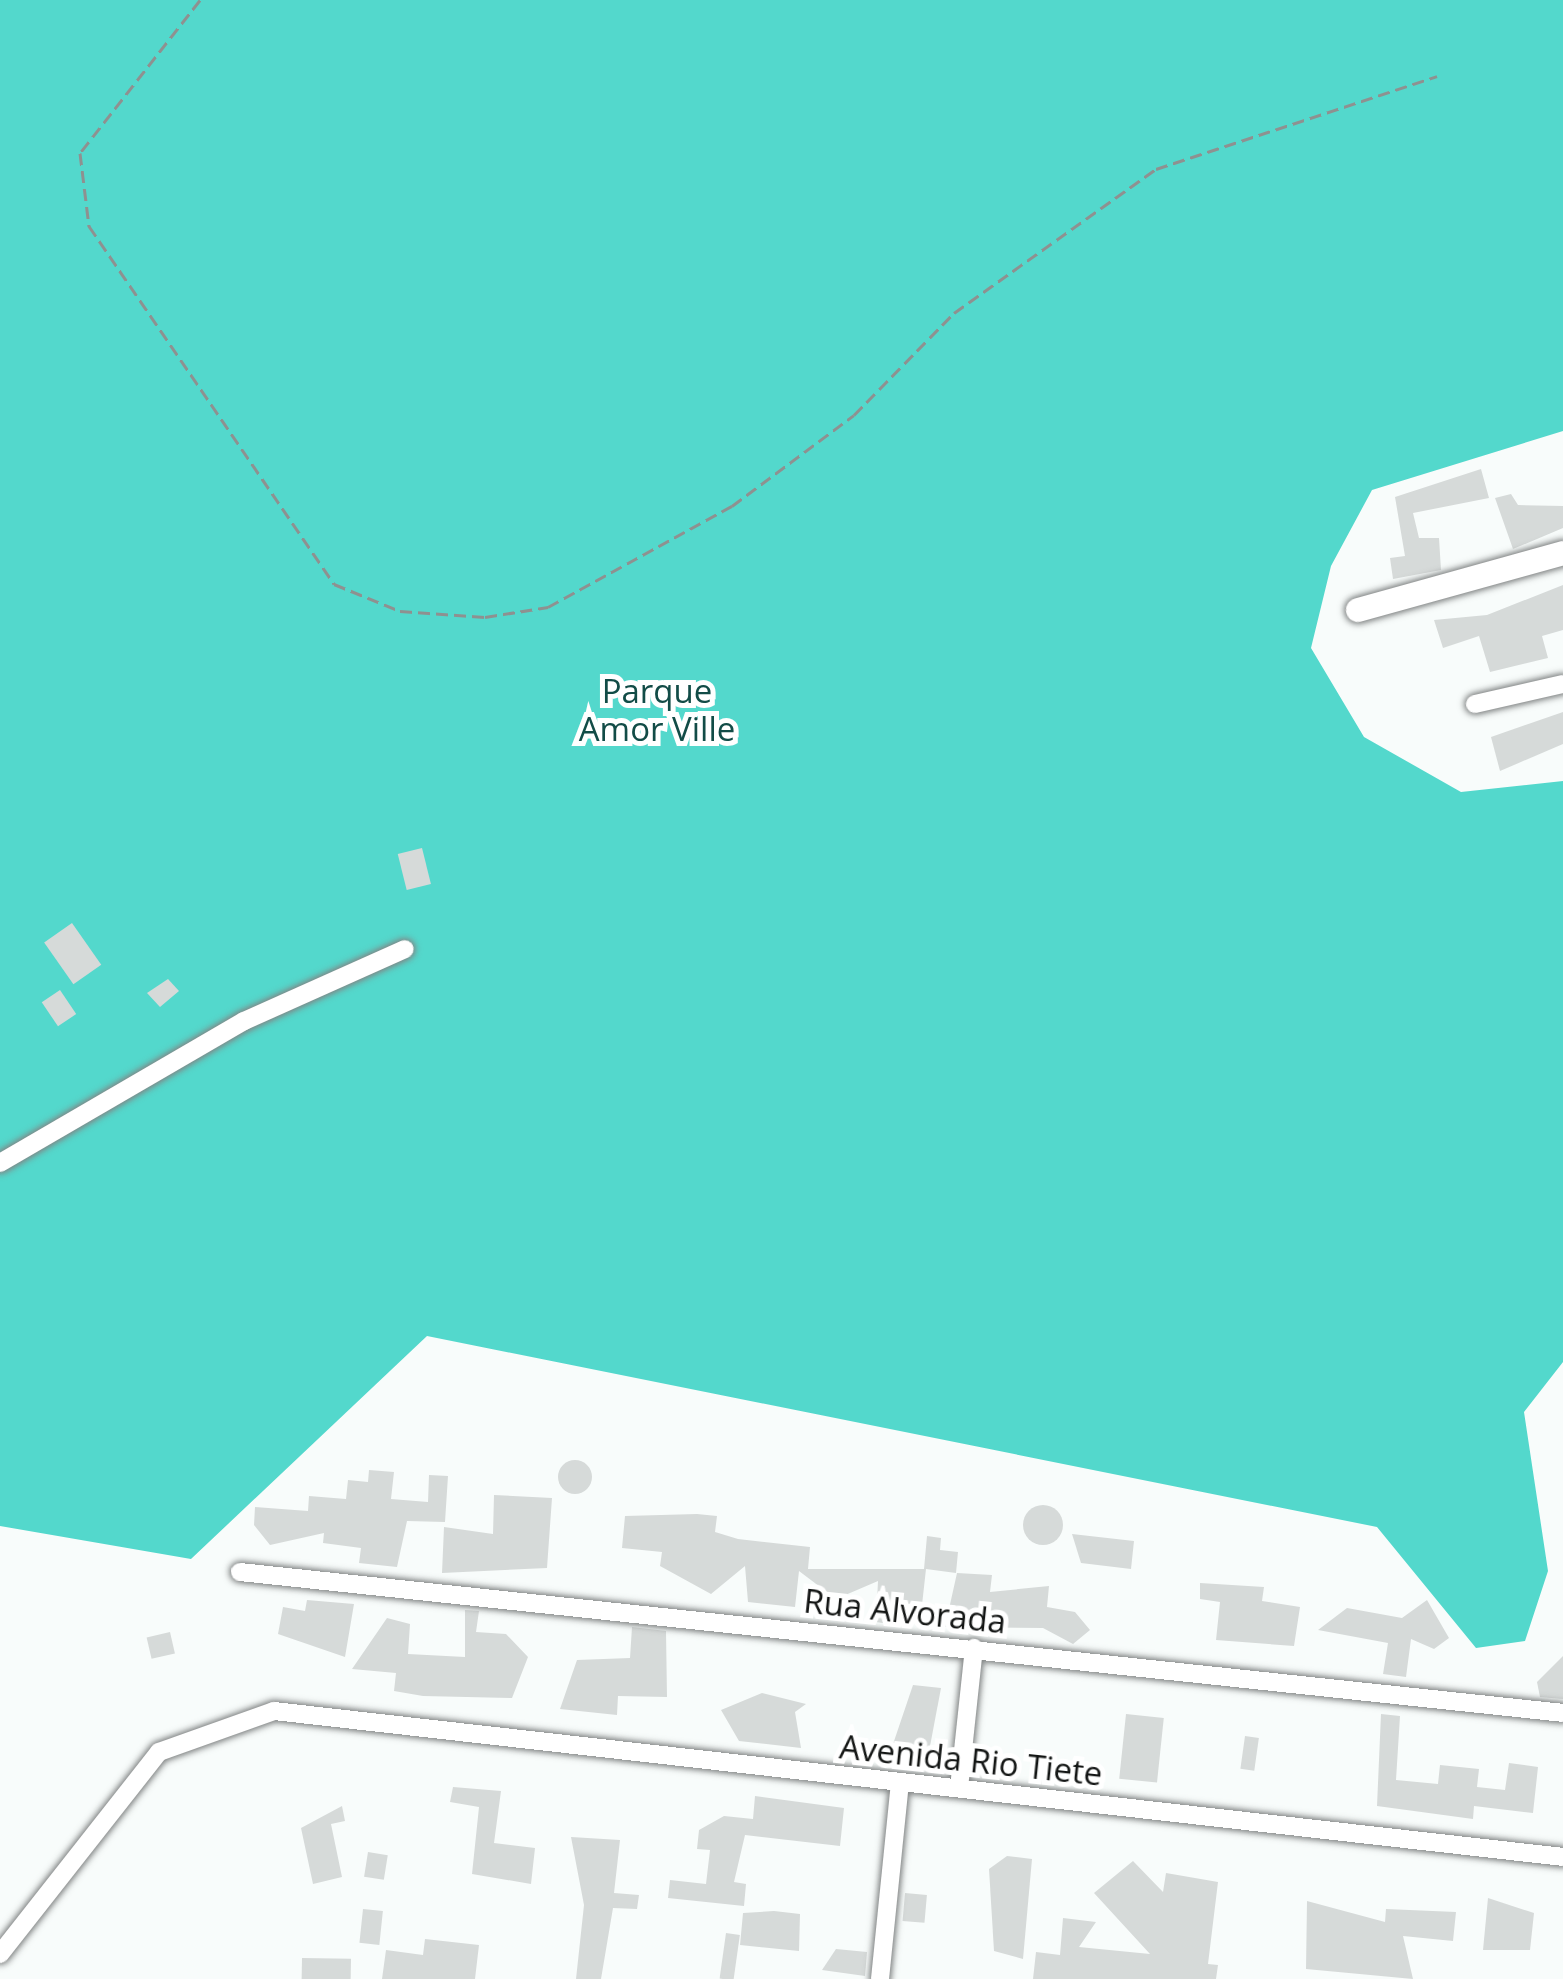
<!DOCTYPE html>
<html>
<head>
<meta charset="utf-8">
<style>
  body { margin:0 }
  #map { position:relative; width:1563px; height:1979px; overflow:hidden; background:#f8fcfb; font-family:"Open Sans",sans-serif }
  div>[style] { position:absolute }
  .forest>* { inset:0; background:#53d8cc }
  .building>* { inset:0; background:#d6dad9; transform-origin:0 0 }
  .round { border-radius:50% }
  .path>* { height:3px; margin-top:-1.5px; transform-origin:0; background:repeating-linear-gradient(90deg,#8e9190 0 12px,transparent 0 18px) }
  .roads { filter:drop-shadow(0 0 3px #828585) drop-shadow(0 0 3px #828585) }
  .street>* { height:18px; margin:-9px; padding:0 9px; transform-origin:9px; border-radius:9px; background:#fff }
  .secondary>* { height:24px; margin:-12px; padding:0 12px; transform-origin:12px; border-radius:12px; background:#fff }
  span { translate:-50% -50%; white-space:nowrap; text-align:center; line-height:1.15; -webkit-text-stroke:10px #fff; paint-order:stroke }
  .park-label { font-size:33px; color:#124c47 }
  .street-label { font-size:33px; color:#131514 }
</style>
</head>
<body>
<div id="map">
  <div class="forest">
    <i style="clip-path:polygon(0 0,1563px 0,1563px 431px,1372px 490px,1331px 566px,1311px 648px,1364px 737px,1461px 792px,1563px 781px,1563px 1362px,1524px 1412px,1548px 1571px,1525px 1641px,1476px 1648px,1377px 1527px,427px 1336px,191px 1559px,0 1526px)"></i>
  </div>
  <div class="building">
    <i style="clip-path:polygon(1481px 469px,1489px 498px,1413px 513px,1419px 538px,1439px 538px,1441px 570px,1393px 579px,1390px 558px,1405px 556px,1395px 497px)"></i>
    <i style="clip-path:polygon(1511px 494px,1518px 505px,1563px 506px,1563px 528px,1513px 549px,1495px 498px)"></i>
    <i style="clip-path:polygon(1563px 585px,1563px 630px,1542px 636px,1548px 658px,1490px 672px,1479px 636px,1443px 648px,1434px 620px,1487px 615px)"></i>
    <i style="clip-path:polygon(1563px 712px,1563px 744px,1500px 771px,1491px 737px)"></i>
    <i style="left:422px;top:848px;width:37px;height:25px;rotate:76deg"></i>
    <i style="left:72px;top:923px;width:51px;height:34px;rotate:55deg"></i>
    <i style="clip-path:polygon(168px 979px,179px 991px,160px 1007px,147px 993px)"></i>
    <i style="left:60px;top:990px;width:29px;height:22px;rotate:56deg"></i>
    <i class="round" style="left:558px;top:1460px;width:34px;height:34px"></i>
    <i style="clip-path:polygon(369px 1470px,394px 1472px,391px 1499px,428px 1502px,429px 1475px,448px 1476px,445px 1522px,407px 1521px,397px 1567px,359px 1563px,361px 1548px,323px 1543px,324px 1533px,270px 1545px,254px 1525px,255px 1507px,308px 1511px,309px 1496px,346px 1499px,348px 1480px,368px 1482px)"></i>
    <i style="clip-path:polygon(494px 1495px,552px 1498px,547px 1568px,442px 1573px,444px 1527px,493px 1534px)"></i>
    <i class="round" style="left:1023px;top:1505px;width:40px;height:40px"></i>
    <i style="clip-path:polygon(697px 1514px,717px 1516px,715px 1532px,738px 1539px,810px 1547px,808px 1569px,924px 1569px,927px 1536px,941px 1538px,940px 1550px,958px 1552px,956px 1573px,926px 1569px,922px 1605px,899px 1603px,897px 1625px,876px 1622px,878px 1581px,836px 1599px,799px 1571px,795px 1607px,748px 1602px,745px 1566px,711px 1594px,660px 1566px,662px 1552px,622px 1548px,625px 1516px)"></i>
    <i style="clip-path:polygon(1072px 1534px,1134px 1541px,1131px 1569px,1081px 1563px)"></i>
    <i style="clip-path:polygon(957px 1573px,992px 1575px,990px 1592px,1049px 1586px,1047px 1607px,1075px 1612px,1090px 1630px,1073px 1644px,1043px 1628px,945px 1627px)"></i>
    <i style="clip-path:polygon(1200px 1583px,1264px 1587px,1262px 1601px,1300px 1607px,1294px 1646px,1216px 1640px,1220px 1602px,1200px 1599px)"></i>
    <i style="clip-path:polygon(307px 1600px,354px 1604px,345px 1657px,278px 1634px,283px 1607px,305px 1611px)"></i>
    <i style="clip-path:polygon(1427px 1600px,1449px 1638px,1434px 1649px,1411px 1639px,1406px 1677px,1383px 1674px,1388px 1643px,1318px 1630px,1347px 1608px,1402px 1618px)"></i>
    <i style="clip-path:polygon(465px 1610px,479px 1611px,476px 1632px,506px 1634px,528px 1657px,512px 1698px,423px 1696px,394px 1691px,396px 1673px,352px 1669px,387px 1618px,410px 1624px,408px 1654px,465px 1657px)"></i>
    <i style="clip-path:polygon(632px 1627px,666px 1631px,667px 1697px,618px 1696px,617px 1715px,560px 1709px,577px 1660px,630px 1658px)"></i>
    <i style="left:170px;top:1632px;width:22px;height:24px;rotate:77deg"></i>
    <i style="clip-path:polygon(1563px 1656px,1563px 1699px,1540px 1697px,1537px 1682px)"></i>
    <i style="clip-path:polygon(913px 1685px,941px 1688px,927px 1762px,891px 1750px)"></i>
    <i style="clip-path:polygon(762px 1693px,806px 1704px,795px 1712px,801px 1748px,739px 1741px,721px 1710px)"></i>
    <i style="left:1126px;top:1714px;width:38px;height:65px;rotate:6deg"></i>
    <i style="clip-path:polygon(1381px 1714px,1400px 1716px,1396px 1780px,1438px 1784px,1440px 1765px,1479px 1769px,1477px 1787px,1505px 1790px,1509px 1763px,1538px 1767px,1533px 1813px,1474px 1806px,1473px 1819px,1377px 1806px)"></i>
    <i style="left:1245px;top:1736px;width:14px;height:33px;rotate:8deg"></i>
    <i style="clip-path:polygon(453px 1787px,501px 1791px,494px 1843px,535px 1848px,531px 1884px,472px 1874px,479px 1807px,450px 1802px)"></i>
    <i style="clip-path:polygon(755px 1796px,844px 1808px,840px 1846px,745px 1835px,734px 1882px,746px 1884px,744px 1906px,668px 1898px,670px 1880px,706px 1884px,710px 1850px,697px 1849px,699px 1830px,724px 1816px,753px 1819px)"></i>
    <i style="clip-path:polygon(342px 1806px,345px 1821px,331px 1824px,342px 1877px,313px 1884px,301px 1828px)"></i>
    <i style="clip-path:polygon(571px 1837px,620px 1840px,614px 1893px,639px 1895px,637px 1909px,613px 1908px,601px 1979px,576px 1979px,584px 1905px)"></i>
    <i style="left:368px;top:1852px;width:20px;height:25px;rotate:9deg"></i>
    <i style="clip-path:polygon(1007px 1856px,1032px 1859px,1023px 1959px,994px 1951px,989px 1869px)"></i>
    <i style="clip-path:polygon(1133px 1861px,1163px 1892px,1166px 1873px,1218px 1882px,1208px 1964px,1218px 1965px,1216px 1979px,1033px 1979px,1036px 1952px,1060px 1955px,1063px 1918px,1096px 1922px,1079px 1947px,1150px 1954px,1094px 1893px)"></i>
    <i style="left:905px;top:1893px;width:22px;height:28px;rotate:5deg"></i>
    <i style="clip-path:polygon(1488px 1898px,1534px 1913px,1530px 1950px,1483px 1950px)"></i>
    <i style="clip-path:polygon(1307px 1901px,1385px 1922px,1386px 1909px,1456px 1912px,1453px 1941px,1403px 1936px,1413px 1979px,1306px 1969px)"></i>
    <i style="left:363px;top:1909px;width:20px;height:34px;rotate:6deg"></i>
    <i style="clip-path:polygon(774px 1911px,800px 1914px,799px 1951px,740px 1945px,743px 1913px)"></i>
    <i style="left:726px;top:1933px;width:14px;height:46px;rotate:8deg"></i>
    <i style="clip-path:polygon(425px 1939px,479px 1945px,475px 1979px,382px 1979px,386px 1950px,423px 1955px)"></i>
    <i style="clip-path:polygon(836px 1949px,867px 1952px,865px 1976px,822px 1970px)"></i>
    <i style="left:302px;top:1958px;width:49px;height:21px;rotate:1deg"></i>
  </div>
  <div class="path">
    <i style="left:200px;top:0;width:194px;rotate:128.1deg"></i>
    <i style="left:80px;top:153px;width:74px;rotate:83deg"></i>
    <i style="left:89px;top:226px;width:434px;rotate:55.6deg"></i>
    <i style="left:334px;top:584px;width:71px;rotate:22.2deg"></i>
    <i style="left:400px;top:611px;width:85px;rotate:4deg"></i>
    <i style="left:485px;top:617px;width:64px;rotate:-9deg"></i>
    <i style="left:548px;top:607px;width:210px;rotate:-28.8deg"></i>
    <i style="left:732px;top:506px;width:152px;rotate:-36.7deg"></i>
    <i style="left:854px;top:415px;width:143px;rotate:-45.6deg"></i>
    <i style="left:954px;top:313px;width:248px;rotate:-35.5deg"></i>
    <i style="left:1156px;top:169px;width:296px;rotate:-18.3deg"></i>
  </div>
  <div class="roads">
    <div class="street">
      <i style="left:1475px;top:704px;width:90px;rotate:-12.8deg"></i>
      <i style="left:0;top:1163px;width:282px;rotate:-30.2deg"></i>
      <i style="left:244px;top:1021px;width:176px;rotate:-24.1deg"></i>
      <i style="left:240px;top:1572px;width:1330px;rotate:6.08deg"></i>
      <i style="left:959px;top:1788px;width:141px;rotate:-83.9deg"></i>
      <i style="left:0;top:1954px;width:257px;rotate:-51.8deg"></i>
      <i style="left:159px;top:1752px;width:122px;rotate:-19.6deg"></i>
      <i style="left:274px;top:1711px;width:1297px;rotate:6.46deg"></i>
      <i style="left:880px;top:1979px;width:198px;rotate:-84.2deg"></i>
    </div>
    <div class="secondary">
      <i style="left:1358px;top:610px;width:213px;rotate:-15.5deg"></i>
    </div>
  </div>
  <div class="park-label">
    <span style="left:657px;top:710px">Parque<br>Amor Ville</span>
  </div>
  <div class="street-label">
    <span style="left:905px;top:1611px;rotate:6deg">Rua Alvorada</span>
    <span style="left:971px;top:1760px;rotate:6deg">Avenida Rio Tiete</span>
  </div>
</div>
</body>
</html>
